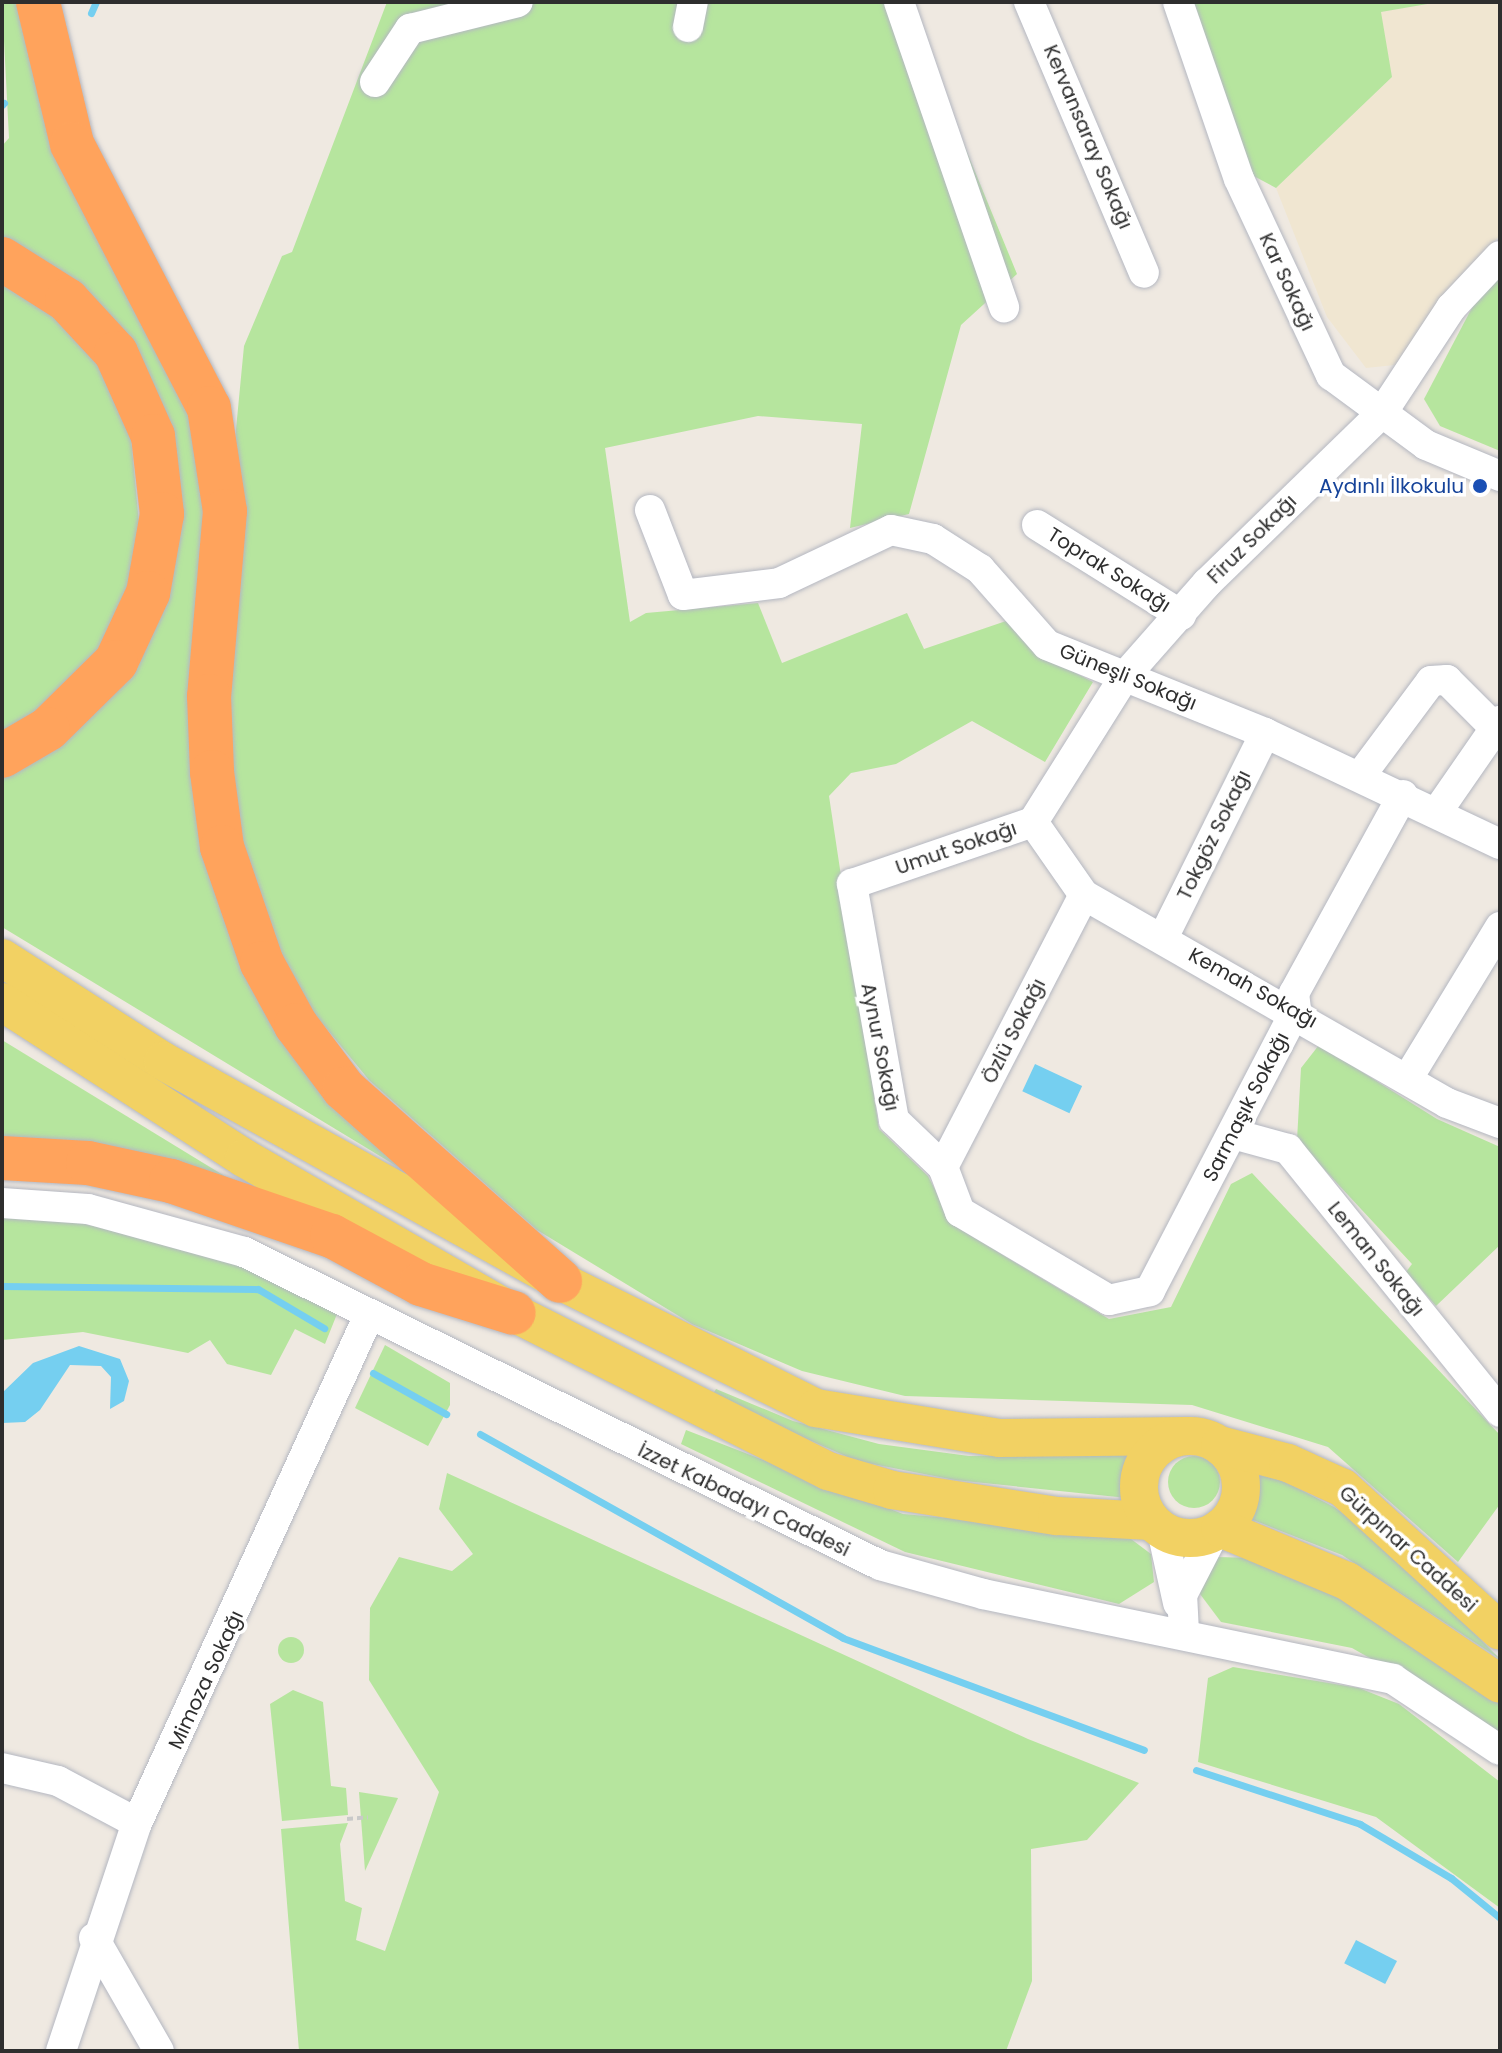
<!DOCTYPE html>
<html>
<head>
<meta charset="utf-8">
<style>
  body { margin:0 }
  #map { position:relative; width:1502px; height:2053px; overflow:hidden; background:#efe9e1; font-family:Poppins,sans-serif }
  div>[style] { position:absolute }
  .education>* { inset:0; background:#f0e6d1 }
  .green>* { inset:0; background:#b6e59e }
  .round { border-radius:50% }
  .water>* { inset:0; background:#75cff0; transform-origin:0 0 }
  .stream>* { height:7px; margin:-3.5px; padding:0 3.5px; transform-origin:3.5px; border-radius:3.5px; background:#75cff0 }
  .path>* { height:4px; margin-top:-2px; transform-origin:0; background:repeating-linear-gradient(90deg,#c9c9c9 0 6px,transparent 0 10px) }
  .roads { filter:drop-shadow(0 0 2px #b4b7c1) drop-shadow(0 0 2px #b4b7c1) }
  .minor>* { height:30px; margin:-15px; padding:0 15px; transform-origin:15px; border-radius:15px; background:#fff }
  .major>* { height:38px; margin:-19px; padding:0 19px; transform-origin:19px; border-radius:19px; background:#f2d163 }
  .major>.ring { margin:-19px; padding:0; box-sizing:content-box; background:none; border:38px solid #f2d163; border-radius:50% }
  .highway>* { height:44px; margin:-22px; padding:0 22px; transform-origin:22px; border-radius:22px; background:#ffa35c }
  .dots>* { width:22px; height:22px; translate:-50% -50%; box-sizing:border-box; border:4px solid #fff; border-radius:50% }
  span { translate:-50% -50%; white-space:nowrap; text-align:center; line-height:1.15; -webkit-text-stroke:7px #fff; paint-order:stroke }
  .street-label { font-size:20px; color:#2e2e2e }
  .transit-label { font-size:20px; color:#164399 }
  .right { translate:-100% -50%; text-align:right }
  .frame { position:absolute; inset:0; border:4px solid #2e2e2e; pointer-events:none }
</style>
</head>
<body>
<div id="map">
  <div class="education">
    <i style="clip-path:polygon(1439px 2px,1500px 2px,1500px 235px,1441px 303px,1404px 364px,1366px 368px,1327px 317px,1276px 188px,1392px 77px,1380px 12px)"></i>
  </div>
  <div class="green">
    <i style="clip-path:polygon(2px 2px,21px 2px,190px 404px,210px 504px,198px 821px,403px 1170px,2px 927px,2px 772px,121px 679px,160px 411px,2px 240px,2px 146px,9px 138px)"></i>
    <i style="clip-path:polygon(387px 2px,917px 2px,910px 13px,1017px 274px,961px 325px,909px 514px,850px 528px,862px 424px,758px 416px,605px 448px,630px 622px,646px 613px,758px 603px,782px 663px,907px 613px,924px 649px,1006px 621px,1035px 652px,1093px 682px,1045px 762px,972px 721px,896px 764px,851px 773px,829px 796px,879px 1129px,928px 1176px,953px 1225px,1109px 1319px,1171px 1307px,1231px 1184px,1252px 1173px,1500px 1435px,1500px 1504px,1458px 1562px,1328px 1447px,1192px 1405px,905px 1396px,802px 1371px,692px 1324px,537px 1230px,369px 1080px,312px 1011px,268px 937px,225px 784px,234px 450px,244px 346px,282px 256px,292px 252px)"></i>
    <i style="clip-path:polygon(1189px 2px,1439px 2px,1381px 12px,1392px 77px,1276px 188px,1248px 173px)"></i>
    <i style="clip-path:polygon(2px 274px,90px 346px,128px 405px,141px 545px,124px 611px,95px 669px,2px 740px)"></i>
    <i style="clip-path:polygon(1500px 277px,1500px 451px,1440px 426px,1424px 399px,1476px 300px)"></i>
    <i style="clip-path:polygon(2px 1040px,241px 1186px,2px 1140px)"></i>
    <i style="clip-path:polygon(1319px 1045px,1437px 1119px,1500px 1147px,1500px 1245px,1436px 1306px,1406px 1272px,1412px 1264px,1297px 1140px,1301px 1068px)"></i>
    <i style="clip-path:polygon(2px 1207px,219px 1252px,339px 1309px,325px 1344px,295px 1329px,271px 1375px,227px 1364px,210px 1340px,188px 1353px,83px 1332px,2px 1340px)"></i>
    <i style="clip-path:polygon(385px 1345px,450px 1383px,450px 1405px,428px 1446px,355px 1408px)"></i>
    <i style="clip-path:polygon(716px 1389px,793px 1421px,879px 1444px,969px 1456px,1135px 1454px,1127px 1498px,955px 1480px,857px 1461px,711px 1397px)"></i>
    <i style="clip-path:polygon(686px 1430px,903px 1514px,1123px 1533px,1151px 1554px,1154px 1582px,1119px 1604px,905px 1552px,681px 1444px)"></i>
    <i class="round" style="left:1168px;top:1456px;width:52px;height:52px"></i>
    <i style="clip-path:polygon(1255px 1466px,1334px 1507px,1385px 1543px,1500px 1659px,1342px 1555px,1243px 1516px,1257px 1485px)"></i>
    <i style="clip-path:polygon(447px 1473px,1028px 1739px,1139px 1783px,1087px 1840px,1031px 1849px,1032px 1981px,1006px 2051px,299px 2051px,281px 1829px,348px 1823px,340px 1844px,345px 1901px,362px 1908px,356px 1940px,385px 1951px,439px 1792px,369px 1680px,370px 1608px,399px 1557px,452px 1571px,473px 1554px,439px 1509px)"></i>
    <i style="clip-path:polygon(1217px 1557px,1256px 1558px,1307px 1577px,1500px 1701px,1500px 1732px,1352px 1648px,1221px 1622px,1200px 1594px,1202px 1576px)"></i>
    <i class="round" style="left:278px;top:1637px;width:26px;height:26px"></i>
    <i style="clip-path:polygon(1233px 1667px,1359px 1688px,1399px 1704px,1500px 1782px,1500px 1908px,1376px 1817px,1198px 1762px,1208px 1678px)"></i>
    <i style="clip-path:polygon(293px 1690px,323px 1702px,331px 1786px,346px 1788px,348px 1815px,282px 1821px,270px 1704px)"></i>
    <i style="clip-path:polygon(359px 1792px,398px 1798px,365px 1871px)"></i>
  </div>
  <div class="water">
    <i style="left:1035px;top:1064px;width:52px;height:30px;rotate:25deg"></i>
    <i style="clip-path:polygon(79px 1346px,120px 1359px,129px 1381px,124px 1401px,110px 1409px,111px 1377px,101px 1366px,70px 1365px,40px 1410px,25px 1422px,2px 1423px,2px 1393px,33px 1363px)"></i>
    <i style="left:1356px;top:1940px;width:46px;height:26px;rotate:27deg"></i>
  </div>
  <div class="stream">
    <i style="left:91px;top:13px;width:12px;rotate:-66deg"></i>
    <i style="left:2px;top:105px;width:3px;rotate:-45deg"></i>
    <i style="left:2px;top:1286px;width:256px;rotate:0.7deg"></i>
    <i style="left:258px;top:1289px;width:77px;rotate:30.6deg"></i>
    <i style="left:373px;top:1373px;width:84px;rotate:29.3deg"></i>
    <i style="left:480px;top:1434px;width:416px;rotate:29.3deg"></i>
    <i style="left:843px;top:1638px;width:321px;rotate:20.4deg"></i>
    <i style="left:1196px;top:1770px;width:173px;rotate:18.2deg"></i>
    <i style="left:1360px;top:1824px;width:106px;rotate:30.7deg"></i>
    <i style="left:1451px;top:1878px;width:63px;rotate:39.2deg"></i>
  </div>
  <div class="path">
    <i style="left:347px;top:1819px;width:21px;rotate:-5deg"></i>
  </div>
  <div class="roads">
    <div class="minor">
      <i style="left:899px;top:2px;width:323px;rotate:71deg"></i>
      <i style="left:1029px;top:2px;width:294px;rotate:67deg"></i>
      <i style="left:1178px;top:2px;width:187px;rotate:71deg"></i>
      <i style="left:1239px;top:179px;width:217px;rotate:64.9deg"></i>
      <i style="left:1331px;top:375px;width:118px;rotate:36.4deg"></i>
      <i style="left:1426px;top:445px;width:80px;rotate:22.7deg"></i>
      <i style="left:688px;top:27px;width:25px;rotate:-79deg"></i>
      <i style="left:375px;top:82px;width:64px;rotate:-56.6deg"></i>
      <i style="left:410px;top:29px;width:111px;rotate:-14deg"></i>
      <i style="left:650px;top:510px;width:91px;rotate:68.8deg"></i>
      <i style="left:683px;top:595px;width:97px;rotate:-7.1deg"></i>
      <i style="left:779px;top:583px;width:124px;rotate:-25.3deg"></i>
      <i style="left:891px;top:530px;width:43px;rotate:12.1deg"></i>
      <i style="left:933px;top:539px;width:56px;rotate:32.6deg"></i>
      <i style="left:980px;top:569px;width:101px;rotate:48.6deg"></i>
      <i style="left:1047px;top:645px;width:235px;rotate:22deg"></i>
      <i style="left:1265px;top:733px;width:260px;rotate:25.3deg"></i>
      <i style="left:1037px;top:525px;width:170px;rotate:32deg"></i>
      <i style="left:1361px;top:775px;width:117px;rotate:-53.3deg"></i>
      <i style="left:1431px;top:681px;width:16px;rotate:-4deg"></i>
      <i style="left:1447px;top:680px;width:68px;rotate:45deg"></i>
      <i style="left:1403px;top:795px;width:226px;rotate:118.8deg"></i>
      <i style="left:1294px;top:993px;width:17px;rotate:83deg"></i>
      <i style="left:1296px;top:1010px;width:317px;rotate:117.5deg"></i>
      <i style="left:1150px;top:1291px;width:42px;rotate:167.6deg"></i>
      <i style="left:1109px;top:1300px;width:173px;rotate:-149.4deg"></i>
      <i style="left:960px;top:1212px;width:48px;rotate:-110.7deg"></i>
      <i style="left:943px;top:1167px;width:68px;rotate:-136.2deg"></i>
      <i style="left:894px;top:1120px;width:240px;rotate:-100.1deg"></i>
      <i style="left:852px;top:884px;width:191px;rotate:-18.9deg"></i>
      <i style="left:1033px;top:822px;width:173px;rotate:-57.8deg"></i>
      <i style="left:1125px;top:676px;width:124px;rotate:-48.6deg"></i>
      <i style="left:1207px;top:583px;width:244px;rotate:-44.2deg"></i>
      <i style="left:1382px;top:413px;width:126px;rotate:-56.7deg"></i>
      <i style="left:1451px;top:308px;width:71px;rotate:-46.7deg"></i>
      <i style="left:1437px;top:812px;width:111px;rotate:-55.3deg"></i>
      <i style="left:1033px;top:822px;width:89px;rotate:55.1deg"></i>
      <i style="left:1084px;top:895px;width:418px;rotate:29.8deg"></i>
      <i style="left:1447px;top:1103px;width:57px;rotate:20.7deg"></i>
      <i style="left:1163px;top:938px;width:229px;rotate:-63.5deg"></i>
      <i style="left:1408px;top:1078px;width:177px;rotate:-58.6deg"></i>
      <i style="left:1233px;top:1134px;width:57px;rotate:15.3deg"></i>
      <i style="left:1288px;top:1149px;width:338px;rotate:51.1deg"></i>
      <i style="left:943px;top:1167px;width:306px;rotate:-62.6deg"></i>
      <i style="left:2px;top:1203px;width:86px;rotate:4deg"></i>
      <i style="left:88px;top:1209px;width:162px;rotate:15.4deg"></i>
      <i style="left:244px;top:1252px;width:709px;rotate:26.2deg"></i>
      <i style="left:880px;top:1565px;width:107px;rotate:15.7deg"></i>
      <i style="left:983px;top:1594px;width:419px;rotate:11.7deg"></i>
      <i style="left:1393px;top:1679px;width:128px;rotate:33.6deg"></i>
      <i style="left:1162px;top:1530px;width:75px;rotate:77.6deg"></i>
      <i style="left:1184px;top:1632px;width:37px;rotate:-93deg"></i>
      <i style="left:1182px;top:1595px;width:70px;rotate:-62.7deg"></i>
      <i style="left:2px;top:1768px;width:57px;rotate:13.1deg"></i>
      <i style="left:58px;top:1781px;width:89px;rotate:28deg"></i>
      <i style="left:94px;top:1938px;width:130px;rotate:60.1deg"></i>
      <i style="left:61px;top:2051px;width:240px;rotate:-71.6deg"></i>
      <i style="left:137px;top:1823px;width:558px;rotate:-65.45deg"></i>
    </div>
    <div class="major">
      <i style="left:2px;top:958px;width:191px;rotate:32.6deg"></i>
      <i style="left:163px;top:1061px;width:454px;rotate:29deg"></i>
      <i style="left:560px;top:1281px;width:286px;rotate:26.4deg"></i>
      <i style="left:816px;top:1408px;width:186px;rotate:9.3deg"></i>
      <i style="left:1000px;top:1438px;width:187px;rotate:-0.6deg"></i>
      <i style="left:2px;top:1002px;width:288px;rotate:32.8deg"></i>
      <i style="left:244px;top:1158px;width:311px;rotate:29.9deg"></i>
      <i style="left:514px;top:1313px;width:352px;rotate:26.7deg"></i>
      <i style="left:828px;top:1471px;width:67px;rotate:16.5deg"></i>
      <i style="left:892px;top:1490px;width:167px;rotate:9deg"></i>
      <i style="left:1057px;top:1516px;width:94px;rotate:3deg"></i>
      <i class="ring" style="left:1139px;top:1436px;width:64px;height:64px"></i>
      <i style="left:1220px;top:1445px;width:70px;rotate:14.8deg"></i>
      <i style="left:1288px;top:1463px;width:60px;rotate:24.4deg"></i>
      <i style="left:1343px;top:1488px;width:212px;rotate:42.3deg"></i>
      <i style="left:1220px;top:1528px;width:138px;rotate:22.7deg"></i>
      <i style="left:1347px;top:1581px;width:184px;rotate:33.9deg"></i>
    </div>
    <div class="highway">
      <i style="left:38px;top:2px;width:146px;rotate:76.5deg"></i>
      <i style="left:72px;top:144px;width:297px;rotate:62.6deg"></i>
      <i style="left:209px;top:408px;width:104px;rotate:81.2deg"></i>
      <i style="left:225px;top:511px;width:186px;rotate:94.9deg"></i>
      <i style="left:209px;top:696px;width:76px;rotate:87.7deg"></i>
      <i style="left:212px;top:772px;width:76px;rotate:82.4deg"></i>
      <i style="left:222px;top:847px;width:123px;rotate:71deg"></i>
      <i style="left:262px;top:963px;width:71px;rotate:61.3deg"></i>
      <i style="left:296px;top:1025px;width:80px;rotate:53.1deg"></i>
      <i style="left:344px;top:1089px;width:289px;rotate:41.6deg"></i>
      <i style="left:2px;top:259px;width:77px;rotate:32.2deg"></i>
      <i style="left:67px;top:300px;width:72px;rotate:47.2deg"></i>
      <i style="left:116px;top:353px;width:91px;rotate:66deg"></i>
      <i style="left:153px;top:436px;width:79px;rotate:83.4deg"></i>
      <i style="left:162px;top:514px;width:80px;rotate:100deg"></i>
      <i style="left:148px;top:593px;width:76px;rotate:114.9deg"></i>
      <i style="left:116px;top:662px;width:95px;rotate:135.4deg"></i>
      <i style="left:48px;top:729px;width:53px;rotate:149.6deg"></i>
      <i style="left:2px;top:1158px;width:86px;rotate:3.3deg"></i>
      <i style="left:88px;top:1163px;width:85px;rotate:12.2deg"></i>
      <i style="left:171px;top:1181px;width:170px;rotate:18.9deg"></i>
      <i style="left:332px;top:1236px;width:101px;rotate:28.3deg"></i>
      <i style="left:421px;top:1284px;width:97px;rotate:17.3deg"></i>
    </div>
  </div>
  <div class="dots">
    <i style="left:1480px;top:486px;background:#1a4fb4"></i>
  </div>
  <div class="street-label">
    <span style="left:1088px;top:137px;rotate:67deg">Kervansaray Sokağı</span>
    <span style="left:1287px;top:282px;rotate:65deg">Kar Sokağı</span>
    <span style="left:1252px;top:539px;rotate:-45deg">Firuz Sokağı</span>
    <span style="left:1109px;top:570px;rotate:32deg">Toprak Sokağı</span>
    <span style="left:1128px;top:677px;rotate:22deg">Güneşli Sokağı</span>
    <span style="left:1214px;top:835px;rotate:-64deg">Tokgöz Sokağı</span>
    <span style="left:956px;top:848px;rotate:-19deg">Umut Sokağı</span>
    <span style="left:1253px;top:988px;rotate:29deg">Kemah Sokağı</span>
    <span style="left:1014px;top:1031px;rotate:-63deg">Özlü Sokağı</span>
    <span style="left:880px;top:1047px;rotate:79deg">Aynur Sokağı</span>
    <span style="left:1246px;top:1107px;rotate:-63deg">Sarmaşık Sokağı</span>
    <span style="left:1376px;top:1259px;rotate:51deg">Leman Sokağı</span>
    <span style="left:744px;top:1500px;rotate:26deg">İzzet Kabadayı Caddesi</span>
    <span style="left:1408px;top:1549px;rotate:42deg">Gürpınar Caddesi</span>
    <span style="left:206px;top:1680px;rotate:-65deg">Mimoza Sokağı</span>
  </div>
  <div class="transit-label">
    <span class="right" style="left:1464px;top:486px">Aydınlı İlkokulu</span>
  </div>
  <div class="frame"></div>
</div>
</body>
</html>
